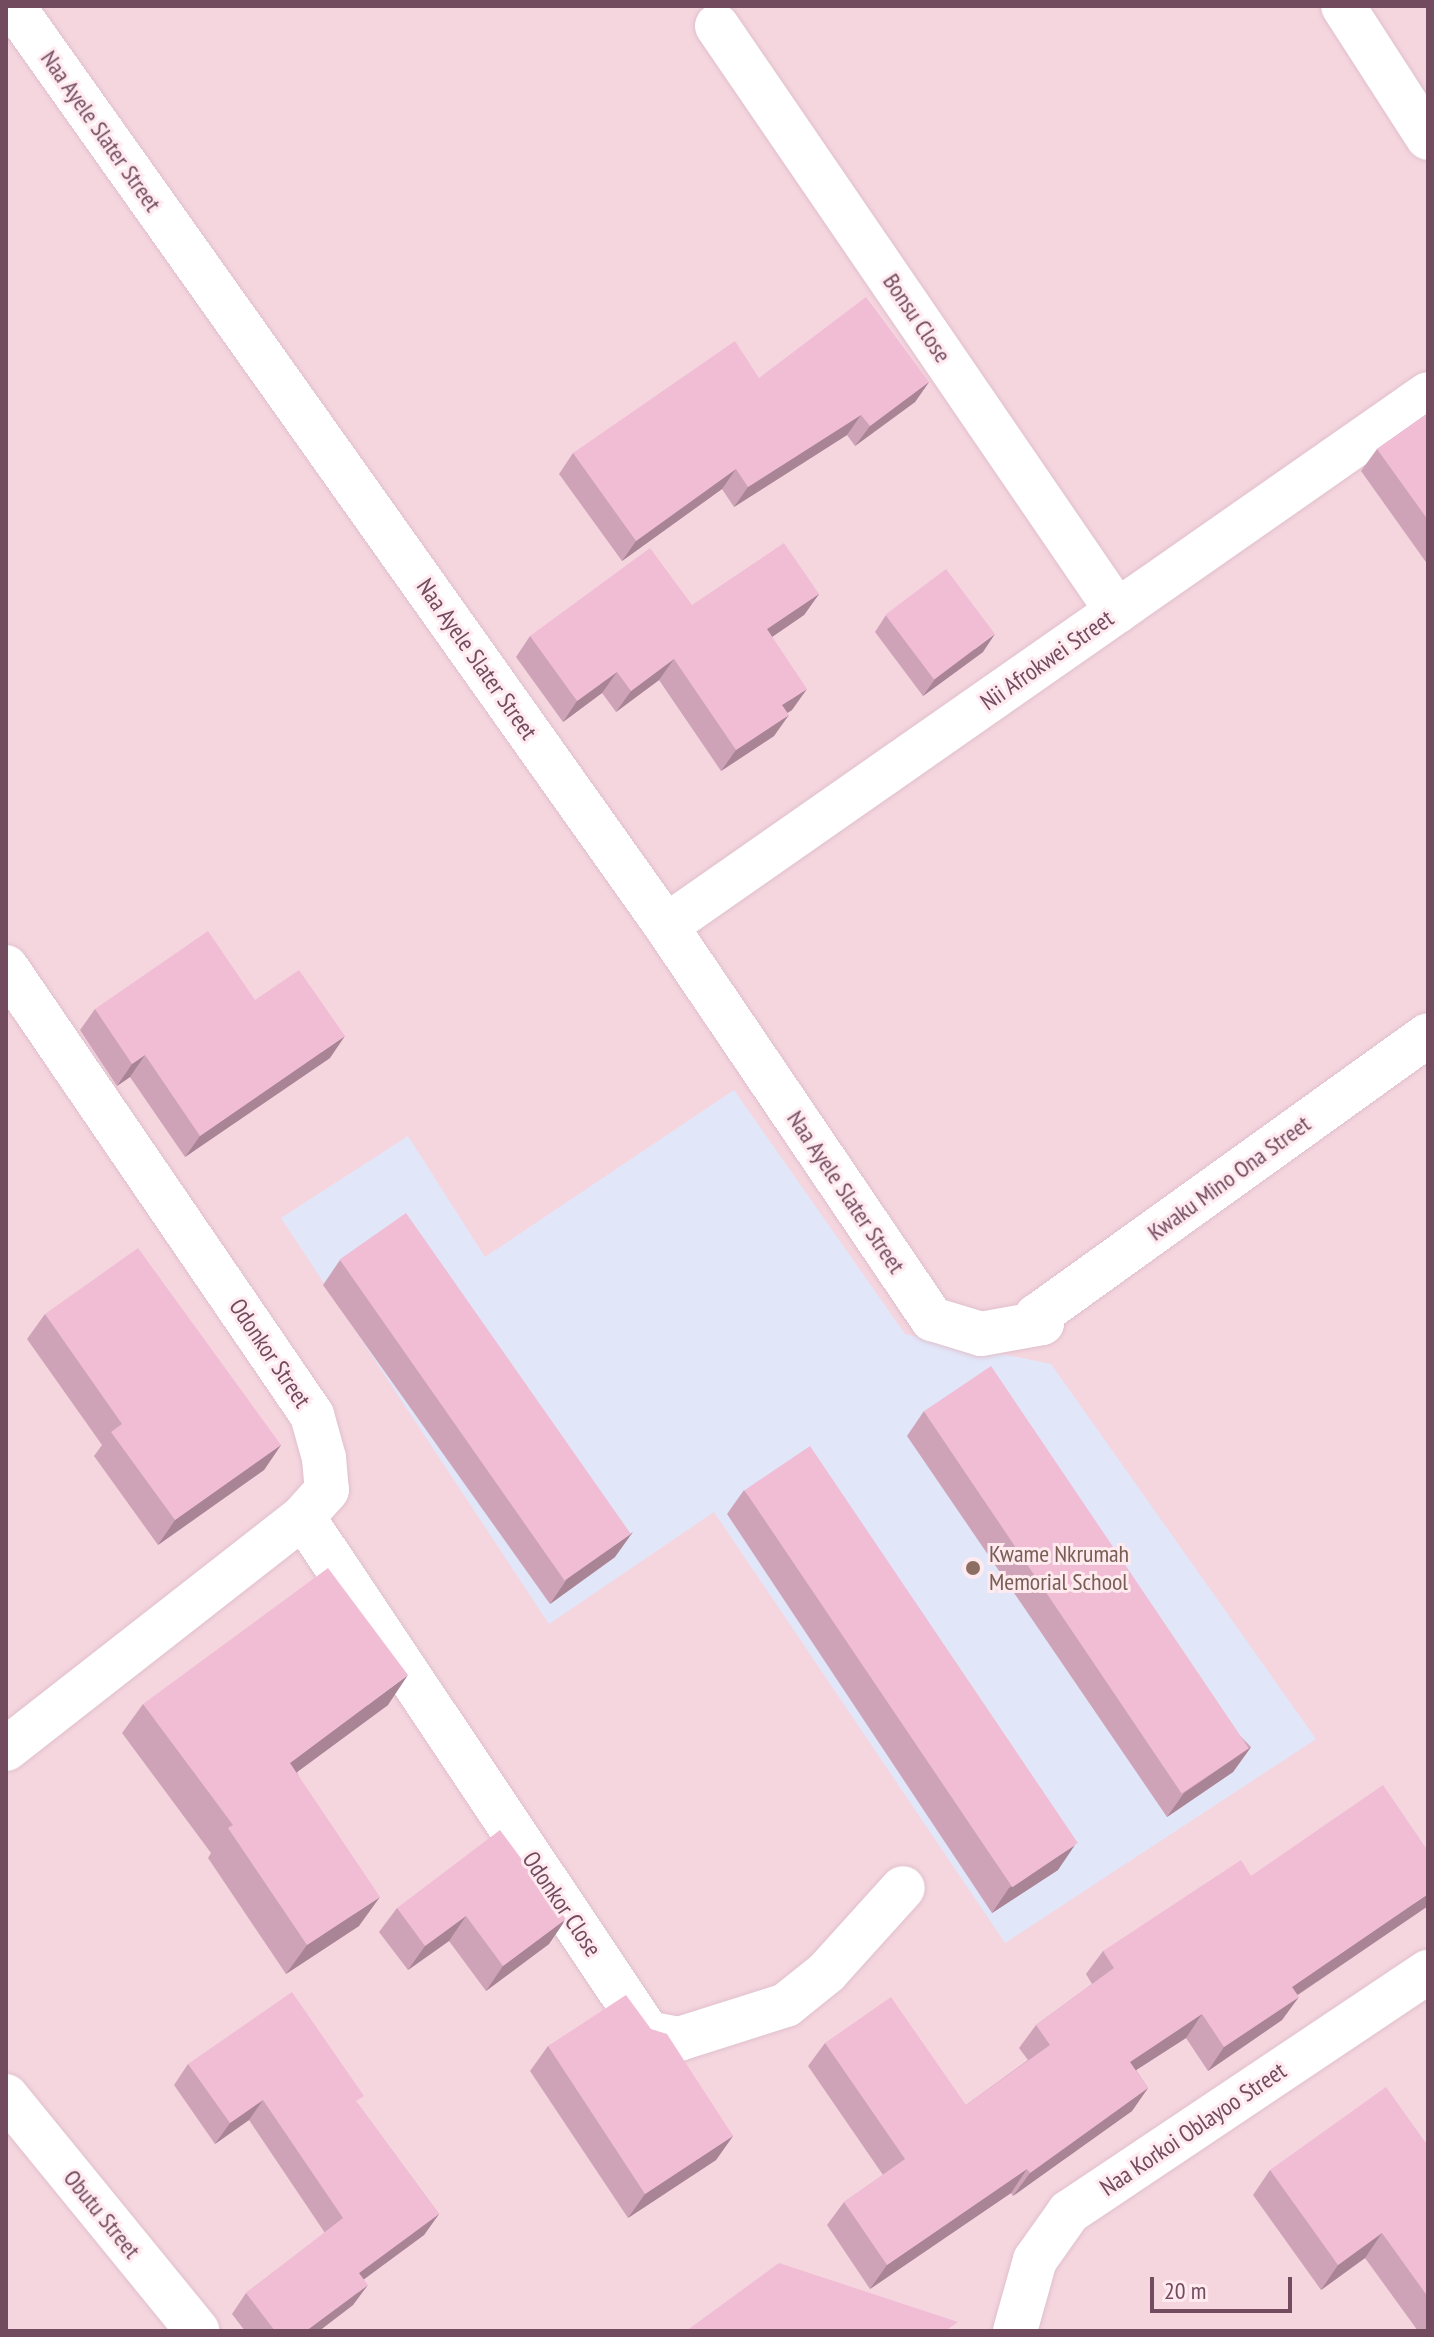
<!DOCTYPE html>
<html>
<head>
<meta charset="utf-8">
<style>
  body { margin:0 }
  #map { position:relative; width:1434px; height:2337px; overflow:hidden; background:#fbe4ea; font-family:"PT Sans Narrow",sans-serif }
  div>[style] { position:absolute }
  .residential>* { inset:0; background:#f5d6df; transform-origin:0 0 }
  .education>* { inset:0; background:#e1e6f8 }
  .roads { filter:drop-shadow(0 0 2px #e0c0cd) drop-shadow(0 0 2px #e0c0cd) }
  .minor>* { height:44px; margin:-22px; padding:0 22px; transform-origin:22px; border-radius:22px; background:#fff }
  .wall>* { inset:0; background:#cea3b7 }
  .shaded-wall>* { inset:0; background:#a88495 }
  .building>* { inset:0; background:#f0bdd5; transform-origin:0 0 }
  .dots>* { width:22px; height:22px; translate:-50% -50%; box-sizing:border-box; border:4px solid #feeaef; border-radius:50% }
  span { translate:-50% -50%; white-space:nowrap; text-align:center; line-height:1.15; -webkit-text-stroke:6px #feeaef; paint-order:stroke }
  .street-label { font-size:24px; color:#734b5f }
  .education-label { font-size:24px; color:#785e54 }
  .left { translate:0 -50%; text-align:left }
  .frame { position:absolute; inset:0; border:8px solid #734b5f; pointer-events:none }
  .scale { position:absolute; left:1150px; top:2277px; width:142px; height:36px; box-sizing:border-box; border:4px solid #734b5f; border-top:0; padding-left:10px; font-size:24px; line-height:28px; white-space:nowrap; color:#734b5f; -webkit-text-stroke:6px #feeaef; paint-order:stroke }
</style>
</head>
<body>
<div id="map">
  <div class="residential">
    <i style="left:6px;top:6px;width:1422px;height:2325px"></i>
  </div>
  <div class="education">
    <i style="clip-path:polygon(734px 1090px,905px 1334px,1051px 1364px,1316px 1739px,1005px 1943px,714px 1512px,549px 1624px,281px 1218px,408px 1136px,485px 1257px)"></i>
  </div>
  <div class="roads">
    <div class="minor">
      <i style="left:13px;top:6px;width:1128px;rotate:54.63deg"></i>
      <i style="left:666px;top:926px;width:475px;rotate:55.9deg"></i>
      <i style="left:932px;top:1319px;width:51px;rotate:17deg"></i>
      <i style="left:981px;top:1334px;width:62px;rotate:-10.2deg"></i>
      <i style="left:1042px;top:1323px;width:9px;rotate:-126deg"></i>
      <i style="left:1037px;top:1316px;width:481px;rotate:-35.7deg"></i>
      <i style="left:1343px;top:6px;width:157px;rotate:57.2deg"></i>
      <i style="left:717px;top:26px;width:709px;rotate:55.64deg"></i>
      <i style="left:666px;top:926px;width:929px;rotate:-34.92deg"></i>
      <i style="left:6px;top:967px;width:543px;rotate:55.67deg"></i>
      <i style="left:312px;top:1415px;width:45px;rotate:74.4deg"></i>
      <i style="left:324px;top:1458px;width:32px;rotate:85deg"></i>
      <i style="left:327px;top:1490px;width:36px;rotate:132deg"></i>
      <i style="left:303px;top:1517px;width:377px;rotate:142deg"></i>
      <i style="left:303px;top:1517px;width:621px;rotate:56.23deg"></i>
      <i style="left:648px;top:2033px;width:32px;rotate:11deg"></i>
      <i style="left:679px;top:2039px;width:112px;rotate:-17.6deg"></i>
      <i style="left:786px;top:2005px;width:53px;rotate:-38.8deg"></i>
      <i style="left:827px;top:1972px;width:113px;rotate:-47.9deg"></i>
      <i style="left:6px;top:2096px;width:303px;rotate:50.8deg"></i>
      <i style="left:1015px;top:2331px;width:74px;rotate:-74.3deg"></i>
      <i style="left:1035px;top:2260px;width:59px;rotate:-54.7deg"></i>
      <i style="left:1069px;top:2212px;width:432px;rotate:-33.8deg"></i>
    </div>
  </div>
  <div class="wall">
    <i style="clip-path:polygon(759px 378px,929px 382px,915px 402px,855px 446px,847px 435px,734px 507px,722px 489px,622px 561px,559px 474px,573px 453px)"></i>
    <i style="clip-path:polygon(1428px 413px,1428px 565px,1361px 471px,1377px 449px)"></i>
    <i style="clip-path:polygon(819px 594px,804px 615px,772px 637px,792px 710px,787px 713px,774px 736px,721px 771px,659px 680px,616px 712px,602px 693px,563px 722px,516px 657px,530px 636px,692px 605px)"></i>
    <i style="clip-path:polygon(886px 615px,983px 652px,923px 696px,875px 632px)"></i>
    <i style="clip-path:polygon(255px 1000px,330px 1058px,185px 1157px,130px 1077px,117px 1086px,80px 1030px,95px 1009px)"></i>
    <i style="clip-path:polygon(340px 1260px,615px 1557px,550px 1604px,323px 1285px)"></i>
    <i style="clip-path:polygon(45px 1314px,281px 1445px,264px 1470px,158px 1545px,94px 1456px,102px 1445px,27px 1339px)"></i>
    <i style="clip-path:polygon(924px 1411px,1251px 1747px,1233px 1772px,1167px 1817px,907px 1436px)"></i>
    <i style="clip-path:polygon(744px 1490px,1058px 1870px,992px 1913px,727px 1514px)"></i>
    <i style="clip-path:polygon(143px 1704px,388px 1705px,297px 1772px,359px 1926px,286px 1974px,208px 1858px,211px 1853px,122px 1733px)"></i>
    <i style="clip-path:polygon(1251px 1876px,1428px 1906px,1298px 1995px,1282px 2020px,1208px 2071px,1186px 2038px,1136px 2070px,1148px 2088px,1132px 2111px,1013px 2196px,1011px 2193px,870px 2289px,827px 2225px,844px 2202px,883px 2175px,808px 2066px,825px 2043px,966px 2105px,1028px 2060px,1019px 2048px,1036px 2025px,1092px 1984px,1086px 1974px,1103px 1951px)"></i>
    <i style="clip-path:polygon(397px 1908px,566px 1919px,549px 1944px,486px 1991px,449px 1941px,408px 1970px,379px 1932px)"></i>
    <i style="clip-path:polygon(651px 2029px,733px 2136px,716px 2160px,628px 2218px,530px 2071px,548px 2046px)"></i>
    <i style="clip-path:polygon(188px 2064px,358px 2104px,439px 2214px,424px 2235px,364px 2279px,353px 2305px,319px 2331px,245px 2331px,232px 2314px,246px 2293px,325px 2233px,249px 2120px,215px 2144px,174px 2085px)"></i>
    <i style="clip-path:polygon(1428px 2146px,1428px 2331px,1418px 2331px,1365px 2258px,1321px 2290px,1253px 2195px,1270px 2170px)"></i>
  </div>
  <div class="shaded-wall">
    <i style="clip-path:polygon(929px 382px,915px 402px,855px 446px,870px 426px)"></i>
    <i style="clip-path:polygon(861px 415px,847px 435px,734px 507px,748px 487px)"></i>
    <i style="clip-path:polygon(736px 469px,722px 489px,622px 561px,636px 541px)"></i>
    <i style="clip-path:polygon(819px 594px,804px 615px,753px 650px,767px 629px)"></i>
    <i style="clip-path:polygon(995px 634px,983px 652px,923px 696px,935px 679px)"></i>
    <i style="clip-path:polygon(674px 659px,659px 680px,616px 712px,631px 691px)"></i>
    <i style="clip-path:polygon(617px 672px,602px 693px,563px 722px,577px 701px)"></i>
    <i style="clip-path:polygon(807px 689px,792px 710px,767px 726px,782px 705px)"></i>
    <i style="clip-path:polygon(789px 715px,774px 736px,721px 771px,736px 750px)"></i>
    <i style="clip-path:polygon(345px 1036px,330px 1058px,185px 1157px,200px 1136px)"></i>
    <i style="clip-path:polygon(145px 1055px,130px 1077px,117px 1086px,132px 1064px)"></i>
    <i style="clip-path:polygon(281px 1445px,264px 1470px,158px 1545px,175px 1520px)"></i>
    <i style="clip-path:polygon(633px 1532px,615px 1557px,550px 1604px,567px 1579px)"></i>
    <i style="clip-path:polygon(408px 1675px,388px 1705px,270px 1792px,290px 1763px)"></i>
    <i style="clip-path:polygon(1251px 1747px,1233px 1772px,1167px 1817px,1184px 1793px)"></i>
    <i style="clip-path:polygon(1075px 1845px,1058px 1870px,992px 1913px,1009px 1888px)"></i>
    <i style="clip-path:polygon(1428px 1894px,1428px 1906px,1275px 2010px,1292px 1987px)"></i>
    <i style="clip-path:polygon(380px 1897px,359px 1926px,286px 1974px,307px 1945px)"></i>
    <i style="clip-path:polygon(466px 1916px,449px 1941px,408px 1970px,425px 1946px)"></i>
    <i style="clip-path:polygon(566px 1919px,549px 1944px,486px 1991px,503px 1966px)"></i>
    <i style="clip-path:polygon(1299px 1997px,1282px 2020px,1208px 2071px,1224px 2047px)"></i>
    <i style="clip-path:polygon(1202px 2014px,1186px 2038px,1113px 2085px,1130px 2062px)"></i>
    <i style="clip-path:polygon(1148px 2088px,1132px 2111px,1013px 2196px,1030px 2173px)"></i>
    <i style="clip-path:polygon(263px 2100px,249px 2120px,215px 2144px,230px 2123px)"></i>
    <i style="clip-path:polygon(733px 2136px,716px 2160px,628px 2218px,645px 2194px)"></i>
    <i style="clip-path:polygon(1027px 2169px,1011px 2193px,870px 2289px,887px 2265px)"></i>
    <i style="clip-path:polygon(439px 2214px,424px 2235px,344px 2294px,359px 2273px)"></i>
    <i style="clip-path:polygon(1382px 2233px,1365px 2258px,1321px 2290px,1338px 2265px)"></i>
    <i style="clip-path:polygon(368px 2285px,353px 2305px,319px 2331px,306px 2331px)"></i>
  </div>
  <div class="building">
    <i style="clip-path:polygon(866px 297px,929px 382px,870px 426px,861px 415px,748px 487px,736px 469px,636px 541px,573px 453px,735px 341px,759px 378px)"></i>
    <i style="clip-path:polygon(1428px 413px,1428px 520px,1377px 449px)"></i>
    <i style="clip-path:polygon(784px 543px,819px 594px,767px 629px,807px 689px,782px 705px,789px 715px,736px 750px,674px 659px,631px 691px,617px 672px,577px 701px,530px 636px,650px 548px,692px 605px)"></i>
    <i style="left:946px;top:569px;width:81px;height:76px;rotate:53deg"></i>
    <i style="clip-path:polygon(208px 931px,255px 1000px,299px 970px,345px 1036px,200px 1136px,145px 1055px,132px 1064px,95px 1009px)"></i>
    <i style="left:406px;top:1213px;width:392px;height:81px;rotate:55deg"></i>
    <i style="clip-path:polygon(138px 1248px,281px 1445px,175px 1520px,111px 1432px,122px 1424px,45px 1314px)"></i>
    <i style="left:991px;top:1366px;width:461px;height:81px;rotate:56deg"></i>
    <i style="left:810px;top:1446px;width:479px;height:79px;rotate:56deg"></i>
    <i style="clip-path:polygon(328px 1568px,408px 1675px,290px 1763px,380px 1897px,307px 1945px,228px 1828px,233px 1825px,143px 1704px)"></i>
    <i style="clip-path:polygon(1383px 1785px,1428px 1851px,1428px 1894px,1292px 1987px,1299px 1997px,1224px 2047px,1202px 2014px,1130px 2062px,1148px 2088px,1030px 2173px,1027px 2169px,887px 2265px,844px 2202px,905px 2159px,825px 2043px,891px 1997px,966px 2105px,1050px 2045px,1036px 2025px,1114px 1968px,1103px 1951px,1241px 1860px,1251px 1876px)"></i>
    <i style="clip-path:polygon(500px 1830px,566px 1919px,503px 1966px,466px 1916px,425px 1946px,397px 1908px)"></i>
    <i style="clip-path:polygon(292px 1992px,364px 2096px,356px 2101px,439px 2214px,359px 2273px,368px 2285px,306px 2331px,275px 2331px,246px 2293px,343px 2218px,263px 2100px,230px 2123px,188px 2064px)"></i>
    <i style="clip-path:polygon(626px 1995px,651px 2029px,667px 2034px,733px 2136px,645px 2194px,548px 2046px)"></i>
    <i style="clip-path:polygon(1386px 2087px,1428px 2146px,1428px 2297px,1382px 2233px,1338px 2265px,1270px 2170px)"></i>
    <i style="clip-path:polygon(779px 2263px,958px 2322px,945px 2331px,686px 2331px)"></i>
  </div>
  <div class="dots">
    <i style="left:973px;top:1568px;background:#8d6e63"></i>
  </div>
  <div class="street-label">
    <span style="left:101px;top:131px;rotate:55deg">Naa Ayele Slater Street</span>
    <span style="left:917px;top:318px;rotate:56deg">Bonsu Close</span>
    <span style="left:477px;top:659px;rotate:55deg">Naa Ayele Slater Street</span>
    <span style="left:1047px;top:660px;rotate:-35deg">Nii Afrokwei Street</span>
    <span style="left:1229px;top:1178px;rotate:-36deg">Kwaku Mino Ona Street</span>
    <span style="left:846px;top:1192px;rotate:56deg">Naa Ayele Slater Street</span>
    <span style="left:270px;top:1353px;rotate:56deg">Odonkor Street</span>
    <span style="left:562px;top:1904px;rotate:56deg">Odonkor Close</span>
    <span style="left:1193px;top:2129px;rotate:-34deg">Naa Korkoi Oblayoo Street</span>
    <span style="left:102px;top:2214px;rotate:51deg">Obutu Street</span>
  </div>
  <div class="education-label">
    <span class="left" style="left:989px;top:1568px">Kwame Nkrumah<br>Memorial School</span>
  </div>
  <div class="frame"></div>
  <div class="scale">20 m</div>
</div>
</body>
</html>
